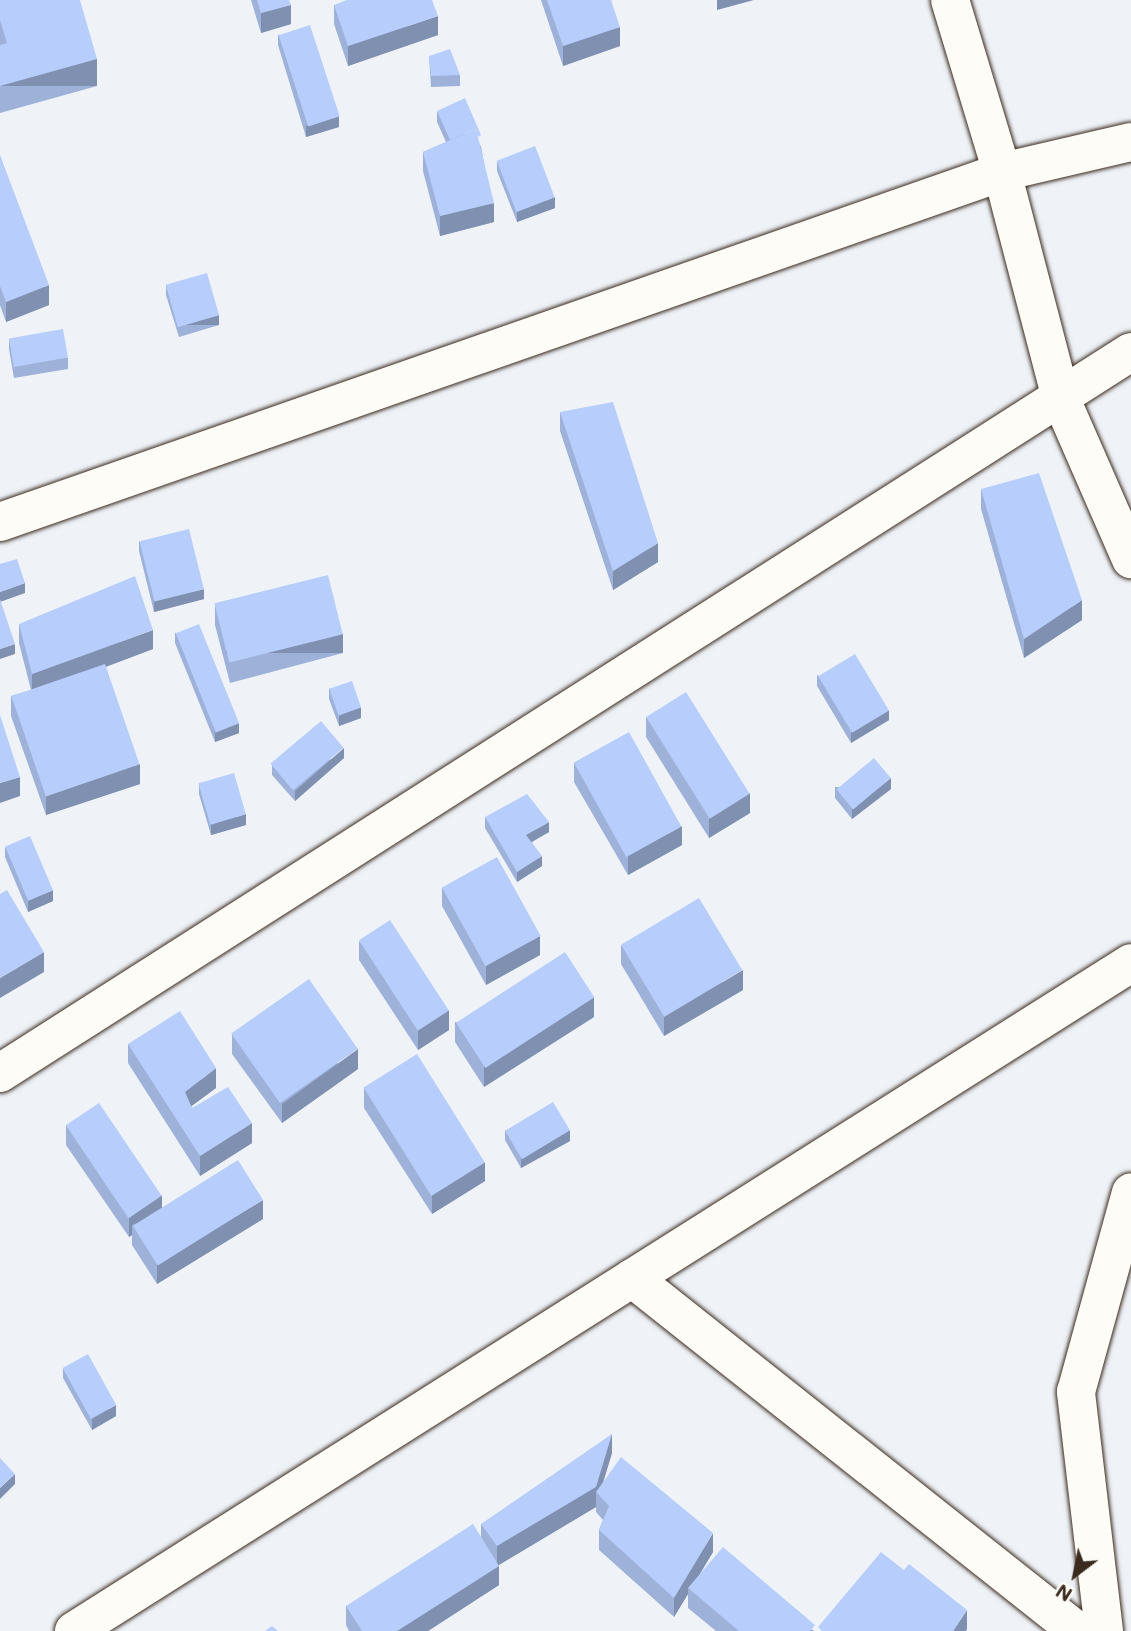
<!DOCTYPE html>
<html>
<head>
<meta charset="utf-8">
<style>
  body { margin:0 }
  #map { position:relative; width:1131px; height:1631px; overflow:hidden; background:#eff3f8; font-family:Mali,sans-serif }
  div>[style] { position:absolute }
  .roads { filter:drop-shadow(0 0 2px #3b2a1e) drop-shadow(0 0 2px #3b2a1e) }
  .minor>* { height:38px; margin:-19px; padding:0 19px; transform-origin:19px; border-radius:19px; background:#fdfcf7 }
  .tertiary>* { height:38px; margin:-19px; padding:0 19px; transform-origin:19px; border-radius:19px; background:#fdfcf7 }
  .wall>* { inset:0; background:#9db1d9 }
  .shaded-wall>* { inset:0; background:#8090b0; transform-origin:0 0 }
  .building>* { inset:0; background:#b7cefc; transform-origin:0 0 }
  span { translate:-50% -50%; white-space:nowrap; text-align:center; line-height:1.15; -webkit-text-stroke:7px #fdfcf7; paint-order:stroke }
  .north { position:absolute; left:1040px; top:1540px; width:70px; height:70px; -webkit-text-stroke:5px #fdfcf7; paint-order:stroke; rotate:212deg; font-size:19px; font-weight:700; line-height:28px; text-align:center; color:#3b2a1e }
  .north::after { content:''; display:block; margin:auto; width:24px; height:32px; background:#3b2a1e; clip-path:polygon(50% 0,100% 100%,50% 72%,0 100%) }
</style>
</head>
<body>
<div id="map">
  <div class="roads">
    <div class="minor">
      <i style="left:950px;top:0;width:180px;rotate:73.2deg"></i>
      <i style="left:1002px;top:172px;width:235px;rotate:75.4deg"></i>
      <i style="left:1061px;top:399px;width:175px;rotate:66.4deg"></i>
      <i style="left:0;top:522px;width:1061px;rotate:-19.25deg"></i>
      <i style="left:1002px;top:172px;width:132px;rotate:-13.1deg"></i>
      <i style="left:0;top:1073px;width:1341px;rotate:-32.52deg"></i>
      <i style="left:632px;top:1278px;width:568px;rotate:38.42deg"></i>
      <i style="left:1104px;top:1631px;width:241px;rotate:-96.7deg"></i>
      <i style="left:1076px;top:1392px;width:207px;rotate:-74.6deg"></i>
    </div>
    <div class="tertiary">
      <i style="left:74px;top:1631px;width:1250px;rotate:-32.29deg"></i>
    </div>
  </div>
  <div class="wall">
    <i style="clip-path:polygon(0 0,97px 86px,0 113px)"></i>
    <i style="clip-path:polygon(251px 0,289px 0,291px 24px,261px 33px)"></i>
    <i style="clip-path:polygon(541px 0,611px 0,620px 46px,563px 66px)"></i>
    <i style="clip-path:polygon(334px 5px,438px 35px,348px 66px,334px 24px)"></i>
    <i style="clip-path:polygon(278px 34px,339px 127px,306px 137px,278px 45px)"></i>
    <i style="clip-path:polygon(429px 56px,460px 75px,460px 86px,431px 87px)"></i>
    <i style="clip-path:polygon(437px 111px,481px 146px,494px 222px,440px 236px,423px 171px,423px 152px,446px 142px,437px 122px)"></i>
    <i style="clip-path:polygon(0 155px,49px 305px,6px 322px,0 305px)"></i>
    <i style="clip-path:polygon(497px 161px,555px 208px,517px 222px,497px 171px)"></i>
    <i style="clip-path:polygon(166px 285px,219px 325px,179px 337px,166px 295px)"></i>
    <i style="clip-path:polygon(9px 339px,68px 358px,68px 369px,14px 378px,9px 349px)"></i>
    <i style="clip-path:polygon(560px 412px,658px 562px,613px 590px,560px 431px)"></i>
    <i style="clip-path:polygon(981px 489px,1082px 620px,1024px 658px,981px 509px)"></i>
    <i style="clip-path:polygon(139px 541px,204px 599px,154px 612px,139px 551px)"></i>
    <i style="clip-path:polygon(215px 605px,343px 653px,230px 683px,215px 625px)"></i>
    <i style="clip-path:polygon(19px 624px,153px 649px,106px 667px,140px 784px,46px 815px,11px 716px,11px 696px,31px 690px,19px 643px)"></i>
    <i style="clip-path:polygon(175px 632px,239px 733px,215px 742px,175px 643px)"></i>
    <i style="clip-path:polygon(817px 675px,889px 720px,851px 743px,817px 686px)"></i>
    <i style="clip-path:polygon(329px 688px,361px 718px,339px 726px,329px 699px)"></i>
    <i style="clip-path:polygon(646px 717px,750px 813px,709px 838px,646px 737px)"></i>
    <i style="clip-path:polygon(344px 758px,295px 801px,272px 775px,272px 765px)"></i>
    <i style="clip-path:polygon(574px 762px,682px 845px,628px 875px,574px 782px)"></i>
    <i style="clip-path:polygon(199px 784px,246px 825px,211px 835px,199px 794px)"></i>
    <i style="clip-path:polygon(835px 787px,891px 789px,852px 819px,835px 798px)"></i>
    <i style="clip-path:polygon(485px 817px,549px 832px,532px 842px,542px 866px,517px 882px,485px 828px)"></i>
    <i style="clip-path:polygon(5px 847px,53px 901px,28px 912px,5px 857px)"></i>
    <i style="clip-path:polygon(442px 887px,540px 955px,486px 985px,442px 906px)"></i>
    <i style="clip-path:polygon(359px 941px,449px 1030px,418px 1050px,359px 960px)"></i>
    <i style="clip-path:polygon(621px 945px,743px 990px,664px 1036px,621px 964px)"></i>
    <i style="clip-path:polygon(594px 1017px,484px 1087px,455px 1042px,455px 1022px)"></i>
    <i style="clip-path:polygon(232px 1034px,358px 1069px,282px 1123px,232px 1054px)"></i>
    <i style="clip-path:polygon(128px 1044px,216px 1088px,191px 1106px,192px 1108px,252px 1143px,200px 1176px,128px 1063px)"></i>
    <i style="clip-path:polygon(364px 1088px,485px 1181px,432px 1214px,364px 1108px)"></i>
    <i style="clip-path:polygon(66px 1125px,162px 1207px,263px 1219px,157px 1284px,132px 1245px,132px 1235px,129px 1237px,66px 1145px)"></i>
    <i style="clip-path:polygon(505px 1130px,570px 1141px,521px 1168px,505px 1140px)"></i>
    <i style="clip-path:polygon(63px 1368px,116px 1416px,92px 1430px,63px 1378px)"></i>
    <i style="clip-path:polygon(612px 1453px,603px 1482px,713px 1552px,700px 1574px,815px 1631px,716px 1631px,688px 1608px,688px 1594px,674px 1617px,599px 1550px,599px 1530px,603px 1520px,596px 1512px,596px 1507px,499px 1565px,499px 1585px,428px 1631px,349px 1631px,346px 1625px,346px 1606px,481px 1538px,481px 1524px)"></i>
  </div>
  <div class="shaded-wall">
    <i style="clip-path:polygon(717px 0,754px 0,717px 10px)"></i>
    <i style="clip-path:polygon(291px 5px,291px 24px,261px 33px,261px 13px)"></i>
    <i style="clip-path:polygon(438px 16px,438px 35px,348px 66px,348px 46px)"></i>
    <i style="clip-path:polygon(620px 27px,620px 46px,563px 66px,563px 46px)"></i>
    <i style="left:97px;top:59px;width:27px;height:101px;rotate:90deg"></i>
    <i style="clip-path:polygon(339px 116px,339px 127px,306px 137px,306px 126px)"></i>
    <i style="clip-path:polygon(555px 197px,555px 208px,517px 222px,517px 212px)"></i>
    <i style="clip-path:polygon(494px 203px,494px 222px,440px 236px,440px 216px)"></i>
    <i style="clip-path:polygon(49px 285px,49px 305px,6px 322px,6px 302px)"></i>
    <i style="left:219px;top:315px;width:10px;height:42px;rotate:90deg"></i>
    <i style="clip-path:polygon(658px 543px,658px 562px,613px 590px,613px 571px)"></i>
    <i style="clip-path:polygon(25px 583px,25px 593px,0 602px,0 592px)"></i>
    <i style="clip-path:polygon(204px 589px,204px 599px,154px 612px,154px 601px)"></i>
    <i style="clip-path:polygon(1082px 600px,1082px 620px,1024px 658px,1024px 639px)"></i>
    <i style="clip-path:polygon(153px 630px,153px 649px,32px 694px,32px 674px)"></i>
    <i style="left:343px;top:634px;width:19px;height:117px;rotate:90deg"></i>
    <i style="clip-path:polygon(15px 644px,15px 654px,0 659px,0 649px)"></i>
    <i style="clip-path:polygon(361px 707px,361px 718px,339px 726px,339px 716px)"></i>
    <i style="clip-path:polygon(889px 710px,889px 720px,851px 743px,851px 732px)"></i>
    <i style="clip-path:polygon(239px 723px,239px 733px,215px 742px,215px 732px)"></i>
    <i style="clip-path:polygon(344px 748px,344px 758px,295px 801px,295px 791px)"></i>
    <i style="clip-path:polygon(140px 764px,140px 784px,46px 815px,46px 796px)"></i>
    <i style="clip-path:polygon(20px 777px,20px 796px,0 803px,0 783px)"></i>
    <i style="clip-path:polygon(891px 778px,891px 789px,852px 819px,852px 809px)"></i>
    <i style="clip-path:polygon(750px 793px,750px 813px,709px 838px,709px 818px)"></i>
    <i style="clip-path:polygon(246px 814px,246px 825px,211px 835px,211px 825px)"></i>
    <i style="clip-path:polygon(549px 822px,549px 832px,526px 845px,526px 835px)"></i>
    <i style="clip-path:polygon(682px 826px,682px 845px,628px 875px,628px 856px)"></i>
    <i style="clip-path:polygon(542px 856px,542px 866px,517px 882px,517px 872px)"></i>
    <i style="clip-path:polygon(53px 890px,53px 901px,28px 912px,28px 901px)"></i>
    <i style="clip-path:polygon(540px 936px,540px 955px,486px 985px,486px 965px)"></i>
    <i style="clip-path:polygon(44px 952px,44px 972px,0 998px,0 978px)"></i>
    <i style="clip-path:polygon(743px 970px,743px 990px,664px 1036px,664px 1017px)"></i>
    <i style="clip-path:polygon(594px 997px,594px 1017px,484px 1087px,484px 1067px)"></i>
    <i style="clip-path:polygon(449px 1010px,449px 1030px,418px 1050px,418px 1030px)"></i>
    <i style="clip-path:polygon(358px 1049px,358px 1069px,282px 1123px,282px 1104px)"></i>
    <i style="clip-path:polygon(216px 1068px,216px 1088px,185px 1111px,185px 1092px)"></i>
    <i style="clip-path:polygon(252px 1123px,252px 1143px,200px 1176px,200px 1156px)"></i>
    <i style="clip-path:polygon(570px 1130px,570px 1141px,521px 1168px,521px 1158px)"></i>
    <i style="clip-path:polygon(485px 1162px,485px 1181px,432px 1214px,432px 1194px)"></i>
    <i style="clip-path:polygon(162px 1195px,162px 1215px,132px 1225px,132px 1235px,129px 1237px,129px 1218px)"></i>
    <i style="clip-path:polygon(263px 1200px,263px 1219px,157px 1284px,157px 1264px)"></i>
    <i style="clip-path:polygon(116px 1405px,116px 1416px,92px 1430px,92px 1419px)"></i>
    <i style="clip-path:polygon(612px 1434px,612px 1453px,599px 1496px,596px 1492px,596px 1507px,497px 1566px,497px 1546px)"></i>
    <i style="clip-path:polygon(15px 1474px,15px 1484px,0 1499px,0 1488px)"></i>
    <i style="clip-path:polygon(713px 1533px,713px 1552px,690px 1590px,688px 1588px,688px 1594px,674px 1617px,674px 1598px)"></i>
    <i style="clip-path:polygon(499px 1566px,499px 1585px,428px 1631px,397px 1631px)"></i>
    <i style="clip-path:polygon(967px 1610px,967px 1629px,966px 1631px,953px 1631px)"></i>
  </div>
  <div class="building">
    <i style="clip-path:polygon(0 0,80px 0,97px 59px,0 86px,0 45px,7px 43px,0 20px)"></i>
    <i style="clip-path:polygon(257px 0,289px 0,291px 5px,261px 13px)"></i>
    <i style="clip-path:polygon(347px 0,432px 0,438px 16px,348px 46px,334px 5px)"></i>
    <i style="clip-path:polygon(547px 0,611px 0,620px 27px,563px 46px)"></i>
    <i style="left:310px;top:25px;width:96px;height:33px;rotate:72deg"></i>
    <i style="clip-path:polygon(450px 49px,460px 75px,431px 76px,429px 56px)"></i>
    <i style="clip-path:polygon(465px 98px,481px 135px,478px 137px,476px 129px,450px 140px,437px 111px)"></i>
    <i style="clip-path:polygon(476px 129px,494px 203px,440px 216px,423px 152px)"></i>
    <i style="left:535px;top:146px;width:55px;height:41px;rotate:69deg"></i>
    <i style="clip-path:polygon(0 155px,49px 285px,6px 302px,0 286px)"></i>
    <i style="left:207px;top:273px;width:44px;height:43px;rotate:74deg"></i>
    <i style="left:63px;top:329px;width:29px;height:55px;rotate:80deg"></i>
    <i style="clip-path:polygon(613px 402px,658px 543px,613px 571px,560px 412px)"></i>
    <i style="clip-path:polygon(1039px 473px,1082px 600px,1024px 639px,981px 489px)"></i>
    <i style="left:189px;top:529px;width:62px;height:51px;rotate:76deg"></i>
    <i style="clip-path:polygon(17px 559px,25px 583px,0 592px,0 564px)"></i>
    <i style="left:328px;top:575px;width:61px;height:117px;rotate:76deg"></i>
    <i style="clip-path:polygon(135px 576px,153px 630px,32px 674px,19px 624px)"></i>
    <i style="clip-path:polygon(0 599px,15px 644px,0 649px)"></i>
    <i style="left:199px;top:624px;width:107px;height:25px;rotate:68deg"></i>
    <i style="left:855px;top:654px;width:66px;height:43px;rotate:59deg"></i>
    <i style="left:105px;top:664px;width:106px;height:99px;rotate:71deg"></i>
    <i style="left:352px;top:681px;width:28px;height:24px;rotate:71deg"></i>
    <i style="left:686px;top:692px;width:120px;height:47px;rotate:58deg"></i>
    <i style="clip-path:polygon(0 715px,20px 777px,0 783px)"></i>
    <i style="left:321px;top:721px;width:35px;height:66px;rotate:50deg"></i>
    <i style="left:629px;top:732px;width:108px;height:63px;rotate:61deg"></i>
    <i style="left:874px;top:758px;width:26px;height:49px;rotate:50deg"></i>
    <i style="left:234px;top:773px;width:43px;height:37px;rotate:74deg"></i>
    <i style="clip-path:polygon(527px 794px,549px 822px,526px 835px,542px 856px,517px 872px,485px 817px)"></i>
    <i style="left:30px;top:836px;width:59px;height:27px;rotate:67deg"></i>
    <i style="left:497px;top:857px;width:90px;height:63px;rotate:61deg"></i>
    <i style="clip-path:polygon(7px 890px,44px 952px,0 978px,0 894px)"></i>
    <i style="left:699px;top:898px;width:84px;height:91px;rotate:59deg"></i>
    <i style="left:390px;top:920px;width:108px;height:37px;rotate:57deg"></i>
    <i style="left:565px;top:952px;width:54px;height:130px;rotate:57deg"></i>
    <i style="left:309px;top:979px;width:85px;height:95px;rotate:55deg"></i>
    <i style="clip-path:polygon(180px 1011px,216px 1068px,185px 1092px,192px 1108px,228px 1087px,252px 1123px,200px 1156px,128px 1044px)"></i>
    <i style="left:417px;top:1054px;width:128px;height:63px;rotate:58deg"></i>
    <i style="left:553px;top:1102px;width:33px;height:56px;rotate:59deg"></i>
    <i style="left:99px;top:1103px;width:112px;height:40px;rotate:56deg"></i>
    <i style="left:238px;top:1160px;width:47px;height:124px;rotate:58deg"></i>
    <i style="left:88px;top:1354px;width:58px;height:29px;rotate:61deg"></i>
    <i style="clip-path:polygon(612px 1434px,596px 1487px,497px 1546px,481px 1524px)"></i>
    <i style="clip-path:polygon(621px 1457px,713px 1533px,674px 1598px,599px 1530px,609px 1506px,596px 1492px)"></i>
    <i style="clip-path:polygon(0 1458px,15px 1474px,0 1488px)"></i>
    <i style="clip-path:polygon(473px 1524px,499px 1566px,397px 1631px,362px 1631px,346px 1606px)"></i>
    <i style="clip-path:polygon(723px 1547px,815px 1625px,810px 1631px,739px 1631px,688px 1588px)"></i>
    <i style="clip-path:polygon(881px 1552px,904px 1570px,909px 1564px,967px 1610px,953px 1631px,822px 1631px,818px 1627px)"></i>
    <i style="clip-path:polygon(272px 1626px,278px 1631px,265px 1631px)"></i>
  </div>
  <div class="north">N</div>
</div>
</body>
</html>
